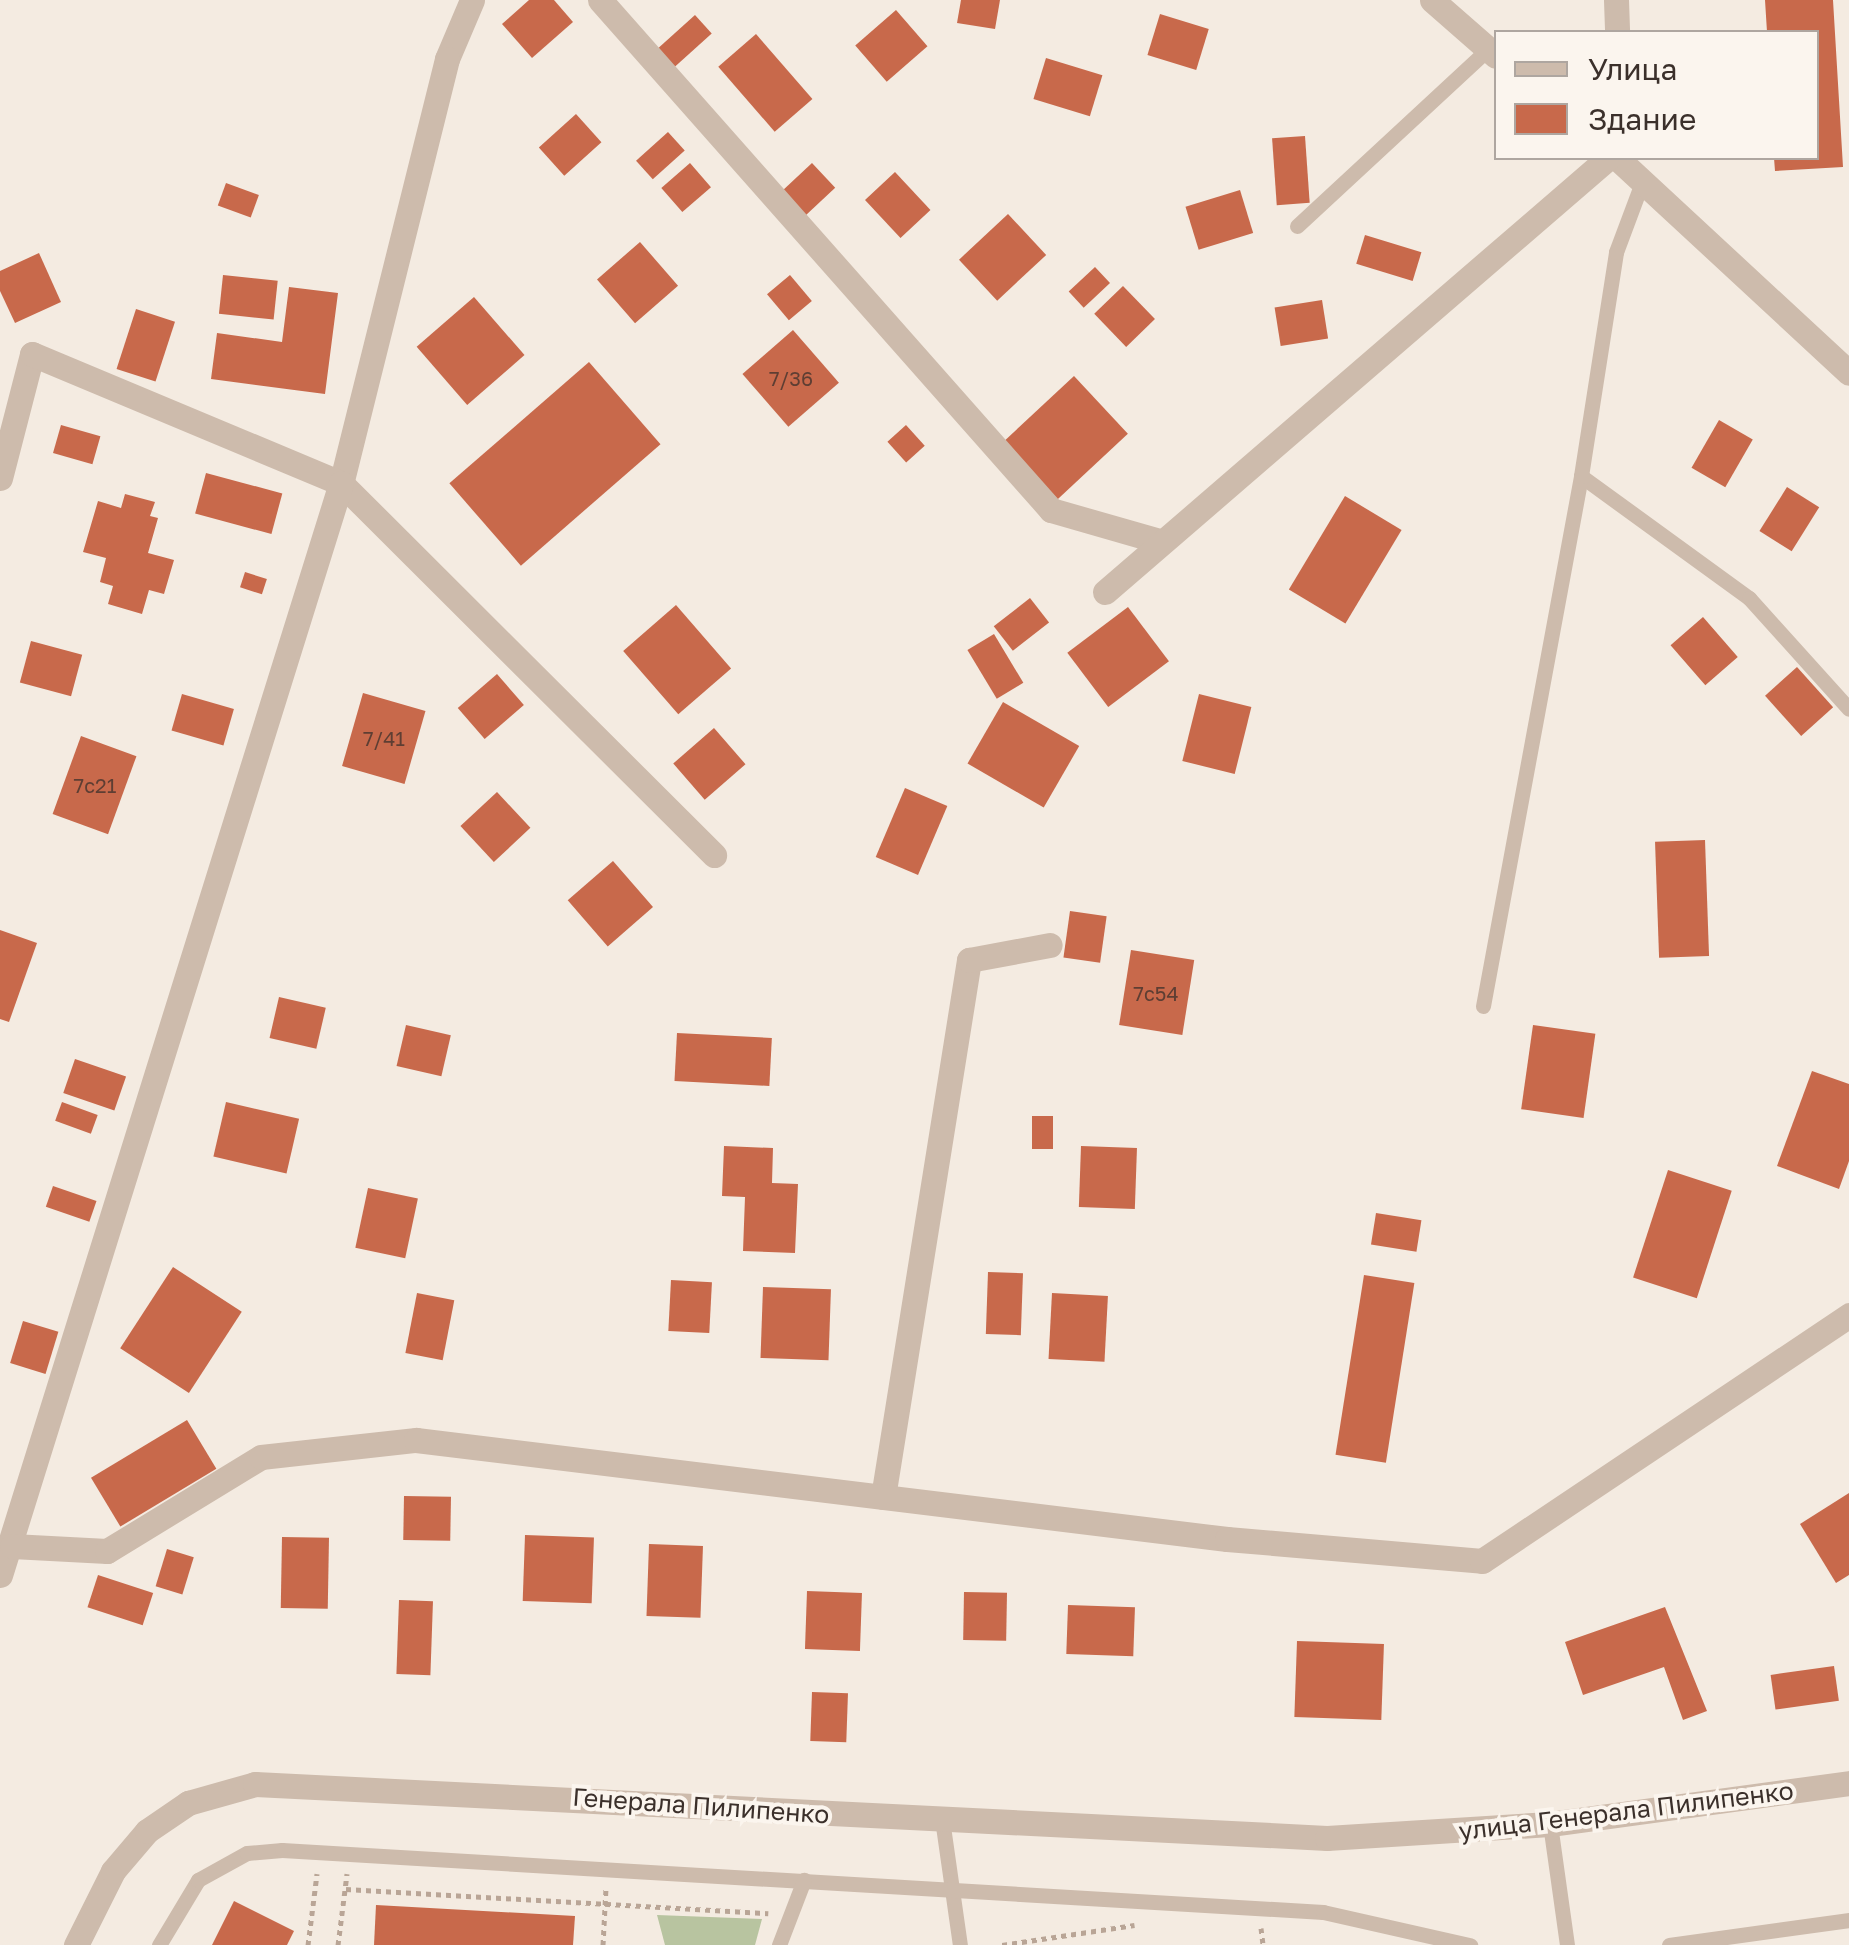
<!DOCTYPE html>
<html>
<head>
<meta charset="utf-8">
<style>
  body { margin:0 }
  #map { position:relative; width:1849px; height:1945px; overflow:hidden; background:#f4ebe1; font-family:"Golos Text",sans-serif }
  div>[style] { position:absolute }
  .green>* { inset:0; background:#b8c4a0 }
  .building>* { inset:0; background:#c8694b; transform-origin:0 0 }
  .path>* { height:5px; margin-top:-2.5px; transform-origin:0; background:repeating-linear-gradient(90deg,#b9a596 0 5px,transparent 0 10px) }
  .service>* { height:15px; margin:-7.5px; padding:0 7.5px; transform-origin:7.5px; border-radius:7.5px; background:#cdbbac }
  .minor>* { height:25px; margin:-12.5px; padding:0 12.5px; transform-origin:12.5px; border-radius:12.5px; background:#cdbbac }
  span { translate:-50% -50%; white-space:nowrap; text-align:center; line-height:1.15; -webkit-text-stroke:8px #fbf5ee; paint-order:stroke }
  .number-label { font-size:20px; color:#5e3e33 }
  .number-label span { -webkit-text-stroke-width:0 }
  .street-label { font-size:25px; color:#3b302b }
  .legend { position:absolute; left:1494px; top:30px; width:325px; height:130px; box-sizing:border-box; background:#fbf5ee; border:2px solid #aea6a0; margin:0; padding:12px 18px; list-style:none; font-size:30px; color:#3b302b }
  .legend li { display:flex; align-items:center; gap:20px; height:50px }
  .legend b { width:50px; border:2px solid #aea6a0 }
</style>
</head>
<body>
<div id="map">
  <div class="green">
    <i style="clip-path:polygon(657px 1915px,762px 1919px,755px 1945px,665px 1945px)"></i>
  </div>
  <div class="building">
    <i style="clip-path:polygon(529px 0,554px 0,573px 22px,532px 58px,502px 24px)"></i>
    <i style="clip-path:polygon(961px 0,1000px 0,995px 29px,957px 23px)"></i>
    <i style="clip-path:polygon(1765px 0,1833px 0,1843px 167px,1775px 171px,1774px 158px,1816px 158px,1816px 32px,1767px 32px)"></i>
    <i style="left:896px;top:10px;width:48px;height:54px;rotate:49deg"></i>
    <i style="left:1160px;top:14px;width:51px;height:43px;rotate:17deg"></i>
    <i style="left:695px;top:15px;width:25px;height:56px;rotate:48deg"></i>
    <i style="left:756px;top:34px;width:86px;height:50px;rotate:49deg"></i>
    <i style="left:1046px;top:58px;width:59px;height:43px;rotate:17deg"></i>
    <i style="left:576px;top:114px;width:38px;height:50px;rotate:48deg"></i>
    <i style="left:668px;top:132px;width:25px;height:43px;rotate:48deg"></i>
    <i style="left:1305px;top:136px;width:67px;height:33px;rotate:86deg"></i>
    <i style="left:690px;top:163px;width:32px;height:38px;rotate:49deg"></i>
    <i style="left:812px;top:163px;width:34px;height:53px;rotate:47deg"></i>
    <i style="left:895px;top:172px;width:52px;height:41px;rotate:47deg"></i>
    <i style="left:226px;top:183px;width:35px;height:24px;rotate:20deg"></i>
    <i style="left:1240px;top:190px;width:45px;height:57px;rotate:73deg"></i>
    <i style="left:1008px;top:214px;width:56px;height:67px;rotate:47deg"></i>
    <i style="left:1365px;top:235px;width:59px;height:30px;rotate:17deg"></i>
    <i style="left:640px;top:242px;width:58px;height:57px;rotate:49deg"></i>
    <i style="clip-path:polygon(39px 253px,61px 302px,15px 323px,0 291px,0 271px)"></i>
    <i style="left:1095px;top:267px;width:22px;height:36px;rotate:47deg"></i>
    <i style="left:223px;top:275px;width:55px;height:39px;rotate:6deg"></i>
    <i style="left:790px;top:275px;width:34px;height:30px;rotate:50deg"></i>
    <i style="left:1123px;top:286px;width:46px;height:40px;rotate:46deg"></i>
    <i style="clip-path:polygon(289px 287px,338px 293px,325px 394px,211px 379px,217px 333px,282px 342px)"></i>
    <i style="left:474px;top:297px;width:77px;height:76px;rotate:49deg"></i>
    <i style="left:1322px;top:300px;width:39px;height:48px;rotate:81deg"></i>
    <i style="left:136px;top:309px;width:41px;height:63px;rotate:18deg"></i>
    <i style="left:793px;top:330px;width:70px;height:67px;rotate:49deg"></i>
    <i style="left:589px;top:362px;width:109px;height:185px;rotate:49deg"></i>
    <i style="left:1074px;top:376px;width:79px;height:96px;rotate:47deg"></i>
    <i style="left:1719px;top:420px;width:39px;height:55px;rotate:30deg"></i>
    <i style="left:61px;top:425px;width:41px;height:29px;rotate:16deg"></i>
    <i style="left:906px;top:425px;width:28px;height:25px;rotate:48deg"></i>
    <i style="left:206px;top:473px;width:79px;height:42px;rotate:15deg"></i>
    <i style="left:1787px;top:487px;width:38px;height:52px;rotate:32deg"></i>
    <i style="clip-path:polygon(125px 494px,155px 502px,150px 516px,158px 518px,148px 553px,174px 560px,164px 594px,149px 590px,142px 614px,108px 604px,113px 586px,100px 582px,106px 558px,83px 552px,98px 501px,121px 508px)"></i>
    <i style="left:1345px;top:496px;width:66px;height:109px;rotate:31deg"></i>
    <i style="left:245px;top:572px;width:23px;height:16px;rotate:18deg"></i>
    <i style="left:1030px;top:598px;width:31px;height:46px;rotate:52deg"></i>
    <i style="left:676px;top:605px;width:84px;height:70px;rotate:49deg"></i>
    <i style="left:1128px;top:607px;width:68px;height:76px;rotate:53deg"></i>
    <i style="left:1703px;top:617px;width:53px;height:43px;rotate:49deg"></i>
    <i style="left:994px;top:634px;width:57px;height:31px;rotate:59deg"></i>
    <i style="left:31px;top:641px;width:53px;height:43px;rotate:15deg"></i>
    <i style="left:1797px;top:667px;width:54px;height:43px;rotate:48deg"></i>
    <i style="left:497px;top:674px;width:41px;height:52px;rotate:49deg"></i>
    <i style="left:363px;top:693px;width:65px;height:76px;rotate:16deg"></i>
    <i style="left:182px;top:694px;width:54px;height:38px;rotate:16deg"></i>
    <i style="left:1199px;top:694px;width:54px;height:69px;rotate:14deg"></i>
    <i style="left:1003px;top:702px;width:88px;height:71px;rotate:30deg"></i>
    <i style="left:714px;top:728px;width:48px;height:54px;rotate:49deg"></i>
    <i style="left:81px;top:736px;width:59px;height:83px;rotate:20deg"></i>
    <i style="left:905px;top:788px;width:46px;height:75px;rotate:23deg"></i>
    <i style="left:497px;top:792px;width:49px;height:50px;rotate:47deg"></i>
    <i style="left:1705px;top:840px;width:116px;height:50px;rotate:88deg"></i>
    <i style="left:613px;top:861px;width:61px;height:60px;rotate:49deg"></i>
    <i style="left:1070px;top:911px;width:37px;height:47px;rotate:8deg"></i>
    <i style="clip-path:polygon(0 930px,37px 943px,9px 1022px,0 1019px)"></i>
    <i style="left:1131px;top:950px;width:64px;height:76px;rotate:9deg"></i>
    <i style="left:279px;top:997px;width:48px;height:42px;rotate:13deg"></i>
    <i style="left:406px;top:1025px;width:46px;height:42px;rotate:13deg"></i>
    <i style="left:1533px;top:1025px;width:63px;height:85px;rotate:8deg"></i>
    <i style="left:677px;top:1033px;width:95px;height:48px;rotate:3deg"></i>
    <i style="left:75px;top:1059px;width:54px;height:36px;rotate:19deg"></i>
    <i style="clip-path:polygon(1812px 1071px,1849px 1084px,1849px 1161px,1839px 1189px,1777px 1166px)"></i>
    <i style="left:62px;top:1102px;width:38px;height:20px;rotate:20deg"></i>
    <i style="left:226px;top:1102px;width:75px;height:56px;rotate:13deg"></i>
    <i style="left:1032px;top:1116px;width:21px;height:33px"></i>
    <i style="clip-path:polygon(724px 1146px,773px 1148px,772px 1183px,798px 1184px,795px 1253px,743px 1251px,745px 1197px,722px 1196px)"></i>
    <i style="left:1081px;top:1146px;width:56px;height:61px;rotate:2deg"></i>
    <i style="left:1668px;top:1170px;width:67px;height:113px;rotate:18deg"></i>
    <i style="left:53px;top:1186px;width:46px;height:22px;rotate:19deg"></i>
    <i style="left:368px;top:1188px;width:51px;height:61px;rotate:12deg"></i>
    <i style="left:1376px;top:1213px;width:46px;height:32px;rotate:9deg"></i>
    <i style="left:173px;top:1267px;width:82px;height:97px;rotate:33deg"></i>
    <i style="left:988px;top:1272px;width:35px;height:62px;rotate:2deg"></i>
    <i style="left:1364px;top:1275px;width:51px;height:182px;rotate:9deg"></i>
    <i style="left:671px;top:1280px;width:41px;height:51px;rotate:3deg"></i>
    <i style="left:763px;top:1287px;width:68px;height:71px;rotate:2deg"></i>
    <i style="left:417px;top:1293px;width:38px;height:61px;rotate:11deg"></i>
    <i style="left:1052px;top:1293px;width:56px;height:66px;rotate:3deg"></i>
    <i style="left:23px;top:1321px;width:37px;height:44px;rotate:17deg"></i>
    <i style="left:187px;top:1420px;width:57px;height:112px;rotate:59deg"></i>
    <i style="clip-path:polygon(1849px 1493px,1849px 1575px,1836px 1583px,1800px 1524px)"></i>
    <i style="left:404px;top:1496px;width:47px;height:44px;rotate:1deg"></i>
    <i style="left:525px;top:1535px;width:69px;height:66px;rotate:2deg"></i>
    <i style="left:282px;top:1537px;width:47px;height:71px;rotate:1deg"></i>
    <i style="left:649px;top:1544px;width:54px;height:72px;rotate:2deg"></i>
    <i style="left:167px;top:1549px;width:28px;height:39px;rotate:17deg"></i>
    <i style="left:98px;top:1575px;width:58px;height:34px;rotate:18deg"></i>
    <i style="left:807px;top:1591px;width:55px;height:58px;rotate:2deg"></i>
    <i style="left:964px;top:1592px;width:43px;height:48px;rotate:1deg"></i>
    <i style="left:399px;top:1600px;width:34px;height:74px;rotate:2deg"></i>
    <i style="left:1068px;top:1605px;width:67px;height:49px;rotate:2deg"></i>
    <i style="clip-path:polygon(1665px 1607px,1707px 1711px,1683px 1720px,1664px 1667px,1583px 1695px,1565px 1642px)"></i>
    <i style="left:1297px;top:1641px;width:87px;height:76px;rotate:2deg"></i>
    <i style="left:1834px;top:1666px;width:35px;height:64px;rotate:82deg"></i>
    <i style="left:812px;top:1692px;width:36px;height:49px;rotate:2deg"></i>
    <i style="clip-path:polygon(234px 1901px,294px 1931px,287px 1945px,212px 1945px)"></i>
    <i style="clip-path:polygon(376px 1905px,575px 1916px,573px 1945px,374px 1945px)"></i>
  </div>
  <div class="path">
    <i style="left:346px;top:1889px;width:423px;rotate:3.3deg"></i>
    <i style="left:1261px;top:1928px;width:17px;rotate:83deg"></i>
    <i style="left:308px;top:1945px;width:72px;rotate:-82.8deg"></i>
    <i style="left:338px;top:1945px;width:72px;rotate:-82.8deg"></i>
    <i style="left:603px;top:1945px;width:57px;rotate:-87deg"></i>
    <i style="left:1002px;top:1945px;width:134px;rotate:-8.6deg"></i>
  </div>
  <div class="service">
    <i style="left:1297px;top:226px;width:260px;rotate:-42.8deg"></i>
    <i style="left:1581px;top:476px;width:208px;rotate:36deg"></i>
    <i style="left:1749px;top:598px;width:149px;rotate:48deg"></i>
    <i style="left:1483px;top:1006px;width:539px;rotate:-79.52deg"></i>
    <i style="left:1581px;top:476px;width:227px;rotate:-81.1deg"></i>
    <i style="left:1616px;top:252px;width:72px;rotate:-69.5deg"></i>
    <i style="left:942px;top:1819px;width:127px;rotate:81.9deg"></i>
    <i style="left:1550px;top:1824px;width:122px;rotate:82deg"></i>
    <i style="left:159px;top:1945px;width:76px;rotate:-59deg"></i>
    <i style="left:198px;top:1880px;width:56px;rotate:-28.9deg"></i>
    <i style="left:247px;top:1853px;width:35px;rotate:-5deg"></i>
    <i style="left:282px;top:1850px;width:1043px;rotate:3.41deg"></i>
    <i style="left:1323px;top:1912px;width:151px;rotate:12.7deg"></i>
    <i style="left:779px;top:1945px;width:70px;rotate:-69deg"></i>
    <i style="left:1669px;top:1945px;width:182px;rotate:-7.9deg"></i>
  </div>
  <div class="minor">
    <i style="left:472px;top:0;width:64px;rotate:113deg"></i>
    <i style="left:447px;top:59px;width:437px;rotate:104deg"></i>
    <i style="left:341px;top:483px;width:527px;rotate:44.92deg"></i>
    <i style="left:600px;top:0;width:681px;rotate:48.51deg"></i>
    <i style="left:1051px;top:510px;width:112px;rotate:16deg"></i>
    <i style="left:1432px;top:0;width:85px;rotate:41.2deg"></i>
    <i style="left:1616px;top:0;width:32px;rotate:88deg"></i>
    <i style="left:1617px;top:158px;width:316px;rotate:42.8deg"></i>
    <i style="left:0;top:478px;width:128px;rotate:-75.5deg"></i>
    <i style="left:32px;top:354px;width:335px;rotate:22.7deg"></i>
    <i style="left:341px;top:483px;width:1144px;rotate:107.34deg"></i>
    <i style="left:1105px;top:592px;width:664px;rotate:-40.79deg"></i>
    <i style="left:883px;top:1497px;width:544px;rotate:-80.9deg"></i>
    <i style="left:969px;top:960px;width:82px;rotate:-10.5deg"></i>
    <i style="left:12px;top:1546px;width:95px;rotate:3deg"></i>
    <i style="left:107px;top:1551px;width:180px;rotate:-31.4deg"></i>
    <i style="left:261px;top:1457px;width:156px;rotate:-6.3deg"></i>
    <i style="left:416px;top:1440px;width:817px;rotate:6.96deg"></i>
    <i style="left:1227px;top:1539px;width:256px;rotate:4.9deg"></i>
    <i style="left:1482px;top:1561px;width:442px;rotate:-33.8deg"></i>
    <i style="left:76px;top:1945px;width:83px;rotate:-63.4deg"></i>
    <i style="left:113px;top:1871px;width:52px;rotate:-49.6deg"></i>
    <i style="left:147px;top:1831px;width:50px;rotate:-34.3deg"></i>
    <i style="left:188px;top:1803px;width:70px;rotate:-15.8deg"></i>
    <i style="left:255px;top:1784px;width:1073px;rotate:2.88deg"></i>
    <i style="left:1327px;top:1838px;width:223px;rotate:-3.6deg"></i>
    <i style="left:1550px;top:1824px;width:302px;rotate:-7.8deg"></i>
  </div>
  <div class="number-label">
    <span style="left:791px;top:378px">7/36</span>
    <span style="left:384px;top:738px">7/41</span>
    <span style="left:95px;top:785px">7с21</span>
    <span style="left:1156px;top:993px">7с54</span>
  </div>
  <div class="street-label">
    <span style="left:701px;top:1806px;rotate:4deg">Генерала Пилипенко</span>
    <span style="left:1626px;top:1811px;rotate:-7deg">улица Генерала Пилипенко</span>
  </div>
  <ul class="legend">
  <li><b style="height:12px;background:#cdbbac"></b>Улица</li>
  <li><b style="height:28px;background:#c8694b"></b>Здание</li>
  </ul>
</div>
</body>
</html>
